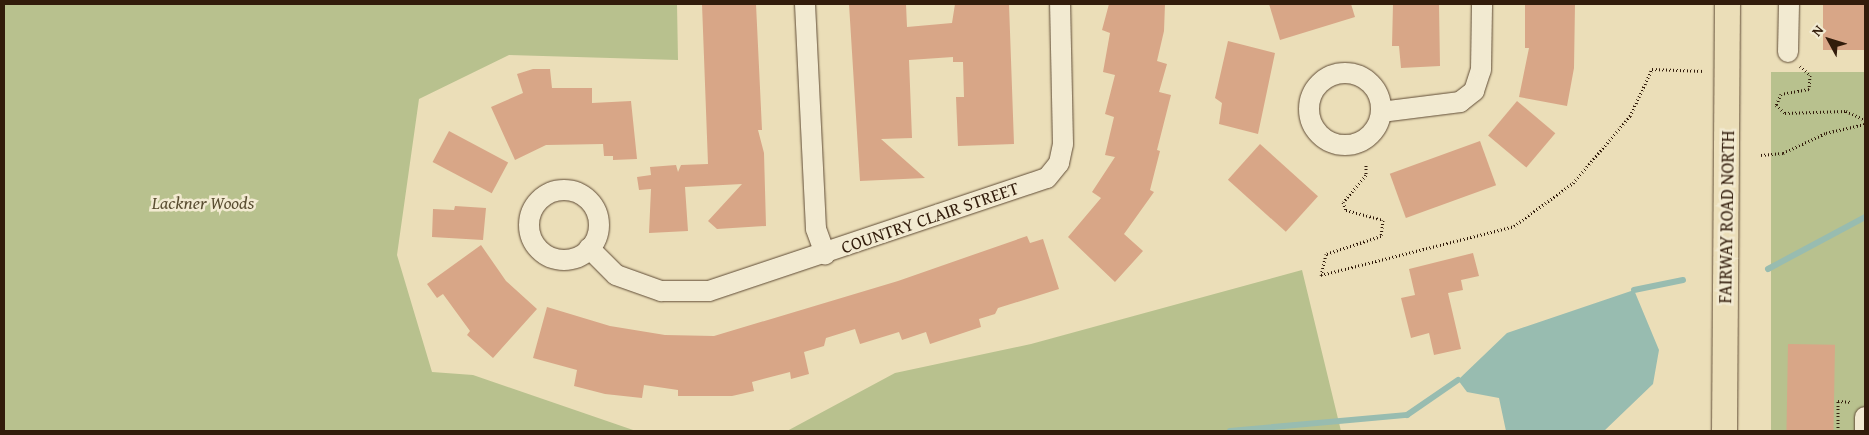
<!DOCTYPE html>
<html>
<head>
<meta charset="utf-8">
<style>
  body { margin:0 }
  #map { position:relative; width:1869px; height:435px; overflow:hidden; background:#ebdeb8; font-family:"Gentium Book Plus",serif }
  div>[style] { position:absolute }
  .green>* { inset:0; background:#b8c18e; transform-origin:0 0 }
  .water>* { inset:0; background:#98bcb0 }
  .stream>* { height:6px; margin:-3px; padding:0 3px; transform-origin:3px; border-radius:3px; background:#98bcb0 }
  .building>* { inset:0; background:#d8a687; transform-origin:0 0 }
  .path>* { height:3px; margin-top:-1.5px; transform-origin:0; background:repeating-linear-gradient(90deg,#321c0b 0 1px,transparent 0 3.5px) }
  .roads { filter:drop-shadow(0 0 1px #604c36) drop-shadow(0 0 1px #604c36) }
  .minor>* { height:20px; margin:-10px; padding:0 10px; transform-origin:10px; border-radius:10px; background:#f2ead1 }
  .minor>.ring { margin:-10px; padding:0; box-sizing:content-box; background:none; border:20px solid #f2ead1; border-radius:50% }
  .major>* { height:25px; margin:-12.5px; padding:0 12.5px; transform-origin:12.5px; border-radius:12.5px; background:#ebdeb8 }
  span { translate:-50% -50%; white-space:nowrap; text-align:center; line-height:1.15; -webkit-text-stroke:5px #f2ead1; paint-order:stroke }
  .park-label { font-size:18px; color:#5a4e32; font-style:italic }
  .street-label { font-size:18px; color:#321c0b }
  .frame { position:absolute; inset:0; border:5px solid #321c0b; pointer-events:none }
  .north { position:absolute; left:1804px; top:15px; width:50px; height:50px; -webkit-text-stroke:4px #f2ead1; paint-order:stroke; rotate:309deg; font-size:14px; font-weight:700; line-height:20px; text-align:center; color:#321c0b }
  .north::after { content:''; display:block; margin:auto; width:18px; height:22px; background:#321c0b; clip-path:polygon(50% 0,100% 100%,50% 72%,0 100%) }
</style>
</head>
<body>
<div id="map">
  <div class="green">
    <i style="clip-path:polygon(4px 4px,677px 4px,678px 60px,509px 55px,419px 99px,397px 255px,432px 372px,473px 375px,636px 431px,4px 431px)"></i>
    <i style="left:1865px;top:72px;width:359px;height:94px;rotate:90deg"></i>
    <i style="clip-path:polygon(1302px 270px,1341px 431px,787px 431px,895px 373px,1031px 344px)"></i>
  </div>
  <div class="water">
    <i style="clip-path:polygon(1634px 290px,1659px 350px,1653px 384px,1604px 431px,1506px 431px,1499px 398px,1467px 392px,1458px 380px,1507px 333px)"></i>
  </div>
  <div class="stream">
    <i style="left:1768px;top:269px;width:110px;rotate:-28.2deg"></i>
    <i style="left:1634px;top:290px;width:50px;rotate:-11.5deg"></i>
    <i style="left:1230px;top:431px;width:178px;rotate:-5.2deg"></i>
    <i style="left:1407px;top:415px;width:62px;rotate:-34.5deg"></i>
  </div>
  <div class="building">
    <i style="clip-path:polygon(702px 4px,756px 4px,762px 130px,758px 130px,764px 153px,766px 226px,717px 229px,708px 221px,742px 184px,685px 187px,688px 231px,649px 233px,651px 189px,639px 190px,637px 177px,651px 175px,650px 167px,676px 165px,678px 172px,681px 165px,708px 164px)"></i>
    <i style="clip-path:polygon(849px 4px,906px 4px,907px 27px,952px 23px,955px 4px,1009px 4px,1014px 144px,958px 146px,956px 97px,964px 97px,963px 62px,953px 62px,953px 57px,909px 60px,912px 138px,881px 139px,925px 178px,860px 181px)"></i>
    <i style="clip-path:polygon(1109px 4px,1165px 4px,1164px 31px,1157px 61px,1167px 64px,1159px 92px,1171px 95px,1157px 150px,1160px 151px,1150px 190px,1154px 192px,1124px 234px,1143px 251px,1115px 282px,1068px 237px,1101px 198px,1092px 192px,1115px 157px,1105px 155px,1114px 117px,1105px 114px,1115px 75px,1103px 72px,1110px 33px,1102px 30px)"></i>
    <i style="clip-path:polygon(1269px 4px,1351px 4px,1355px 17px,1280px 40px)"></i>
    <i style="clip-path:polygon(1393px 4px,1439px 4px,1440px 66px,1401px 68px,1399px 46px,1392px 46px)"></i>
    <i style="clip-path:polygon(1525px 4px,1575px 4px,1574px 68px,1567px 106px,1519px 97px,1529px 48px,1525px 48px)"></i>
    <i style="left:1823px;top:4px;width:42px;height:46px"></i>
    <i style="clip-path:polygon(1228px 41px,1275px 53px,1258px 134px,1219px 124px,1222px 103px,1215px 98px)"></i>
    <i style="clip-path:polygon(533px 69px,550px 69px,552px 88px,592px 88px,592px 103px,631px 101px,637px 159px,613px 160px,613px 156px,604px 156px,603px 144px,546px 145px,515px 160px,491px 107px,523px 93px,517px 74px)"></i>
    <i style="left:1517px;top:101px;width:50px;height:45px;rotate:40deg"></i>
    <i style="left:449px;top:131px;width:67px;height:35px;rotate:28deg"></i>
    <i style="left:1480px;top:141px;width:47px;height:96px;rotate:70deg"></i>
    <i style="left:1260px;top:144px;width:78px;height:48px;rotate:42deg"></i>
    <i style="clip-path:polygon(455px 206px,486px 208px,483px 240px,432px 237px,433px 209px,454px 210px)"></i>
    <i style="clip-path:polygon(1027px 236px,1030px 243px,1043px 239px,1059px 289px,998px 308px,995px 314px,979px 319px,981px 327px,930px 344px,926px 332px,902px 340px,899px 332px,860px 344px,855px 329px,826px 338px,824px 346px,804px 352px,809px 374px,791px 379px,790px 372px,752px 382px,754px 391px,732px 396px,678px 396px,678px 390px,644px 385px,642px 398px,605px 394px,574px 386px,577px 370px,533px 358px,547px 307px,610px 326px,665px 335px,714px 336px,898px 281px)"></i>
    <i style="clip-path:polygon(481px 245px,506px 281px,537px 309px,493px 358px,467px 335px,470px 331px,443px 294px,437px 298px,427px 284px)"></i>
    <i style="clip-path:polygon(1473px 253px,1479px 276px,1461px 280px,1463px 290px,1448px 293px,1461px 349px,1434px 355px,1429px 333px,1411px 338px,1401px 298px,1415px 295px,1409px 269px)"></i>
    <i style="left:1788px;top:344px;width:47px;height:87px;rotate:1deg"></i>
  </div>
  <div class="path">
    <i style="left:1800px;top:66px;width:13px;rotate:42deg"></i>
    <i style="left:1810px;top:75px;width:14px;rotate:94deg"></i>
    <i style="left:1809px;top:89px;width:28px;rotate:170deg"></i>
    <i style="left:1781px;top:94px;width:12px;rotate:114deg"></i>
    <i style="left:1776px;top:105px;width:12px;rotate:42deg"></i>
    <i style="left:1785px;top:113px;width:61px;rotate:-1.9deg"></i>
    <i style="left:1846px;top:111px;width:21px;rotate:25deg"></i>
    <i style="left:1761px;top:155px;width:22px;rotate:-5deg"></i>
    <i style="left:1783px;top:153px;width:47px;rotate:-24.9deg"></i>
    <i style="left:1826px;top:133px;width:40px;rotate:-13deg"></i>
    <i style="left:1366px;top:165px;width:10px;rotate:90deg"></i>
    <i style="left:1366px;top:175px;width:35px;rotate:130deg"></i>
    <i style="left:1343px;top:202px;width:9px;rotate:69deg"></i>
    <i style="left:1346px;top:210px;width:38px;rotate:15deg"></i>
    <i style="left:1383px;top:220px;width:16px;rotate:97deg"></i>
    <i style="left:1381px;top:236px;width:58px;rotate:161.9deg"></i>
    <i style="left:1326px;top:254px;width:22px;rotate:103deg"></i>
    <i style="left:1321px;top:275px;width:199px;rotate:-14.2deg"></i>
    <i style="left:1514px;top:226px;width:73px;rotate:-36.1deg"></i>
    <i style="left:1573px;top:183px;width:88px;rotate:-49.6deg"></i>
    <i style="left:1630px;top:116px;width:52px;rotate:-64.9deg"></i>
    <i style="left:1652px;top:69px;width:52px;rotate:2.2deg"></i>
    <i style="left:1838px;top:431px;width:30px;rotate:-90deg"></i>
    <i style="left:1838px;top:401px;width:14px;rotate:4deg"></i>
  </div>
  <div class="roads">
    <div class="minor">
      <i style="left:805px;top:4px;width:225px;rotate:87.2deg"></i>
      <i style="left:816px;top:229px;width:27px;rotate:70deg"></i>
      <i style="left:1788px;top:52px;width:48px;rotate:-88.8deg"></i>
      <i class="ring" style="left:1309px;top:73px;width:52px;height:52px"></i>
      <i style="left:1381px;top:112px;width:80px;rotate:-7.2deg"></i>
      <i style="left:1460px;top:102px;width:18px;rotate:-38deg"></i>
      <i style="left:1474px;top:91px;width:22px;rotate:-72deg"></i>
      <i style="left:1481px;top:70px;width:66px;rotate:-89.1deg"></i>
      <i class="ring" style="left:529px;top:190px;width:50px;height:50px"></i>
      <i style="left:589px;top:248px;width:38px;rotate:45deg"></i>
      <i style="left:616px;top:275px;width:48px;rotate:19.6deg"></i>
      <i style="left:661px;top:291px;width:48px"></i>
      <i style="left:709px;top:291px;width:356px;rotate:-18.5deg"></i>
      <i style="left:1047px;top:178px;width:19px;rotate:-51deg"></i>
      <i style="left:1059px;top:163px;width:19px;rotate:-78deg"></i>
      <i style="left:1063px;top:144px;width:140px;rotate:-91.2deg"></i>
      <i style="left:1865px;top:431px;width:14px;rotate:-90deg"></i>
    </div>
    <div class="major">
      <i style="left:1724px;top:431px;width:427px;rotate:-89.6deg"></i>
    </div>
  </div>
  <div class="park-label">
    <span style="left:203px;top:203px">Lackner Woods</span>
  </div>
  <div class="street-label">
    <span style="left:1727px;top:217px;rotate:-89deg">FAIRWAY ROAD NORTH</span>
    <span style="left:930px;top:218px;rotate:-19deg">COUNTRY CLAIR STREET</span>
  </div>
  <div class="frame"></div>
  <div class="north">N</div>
</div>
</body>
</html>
